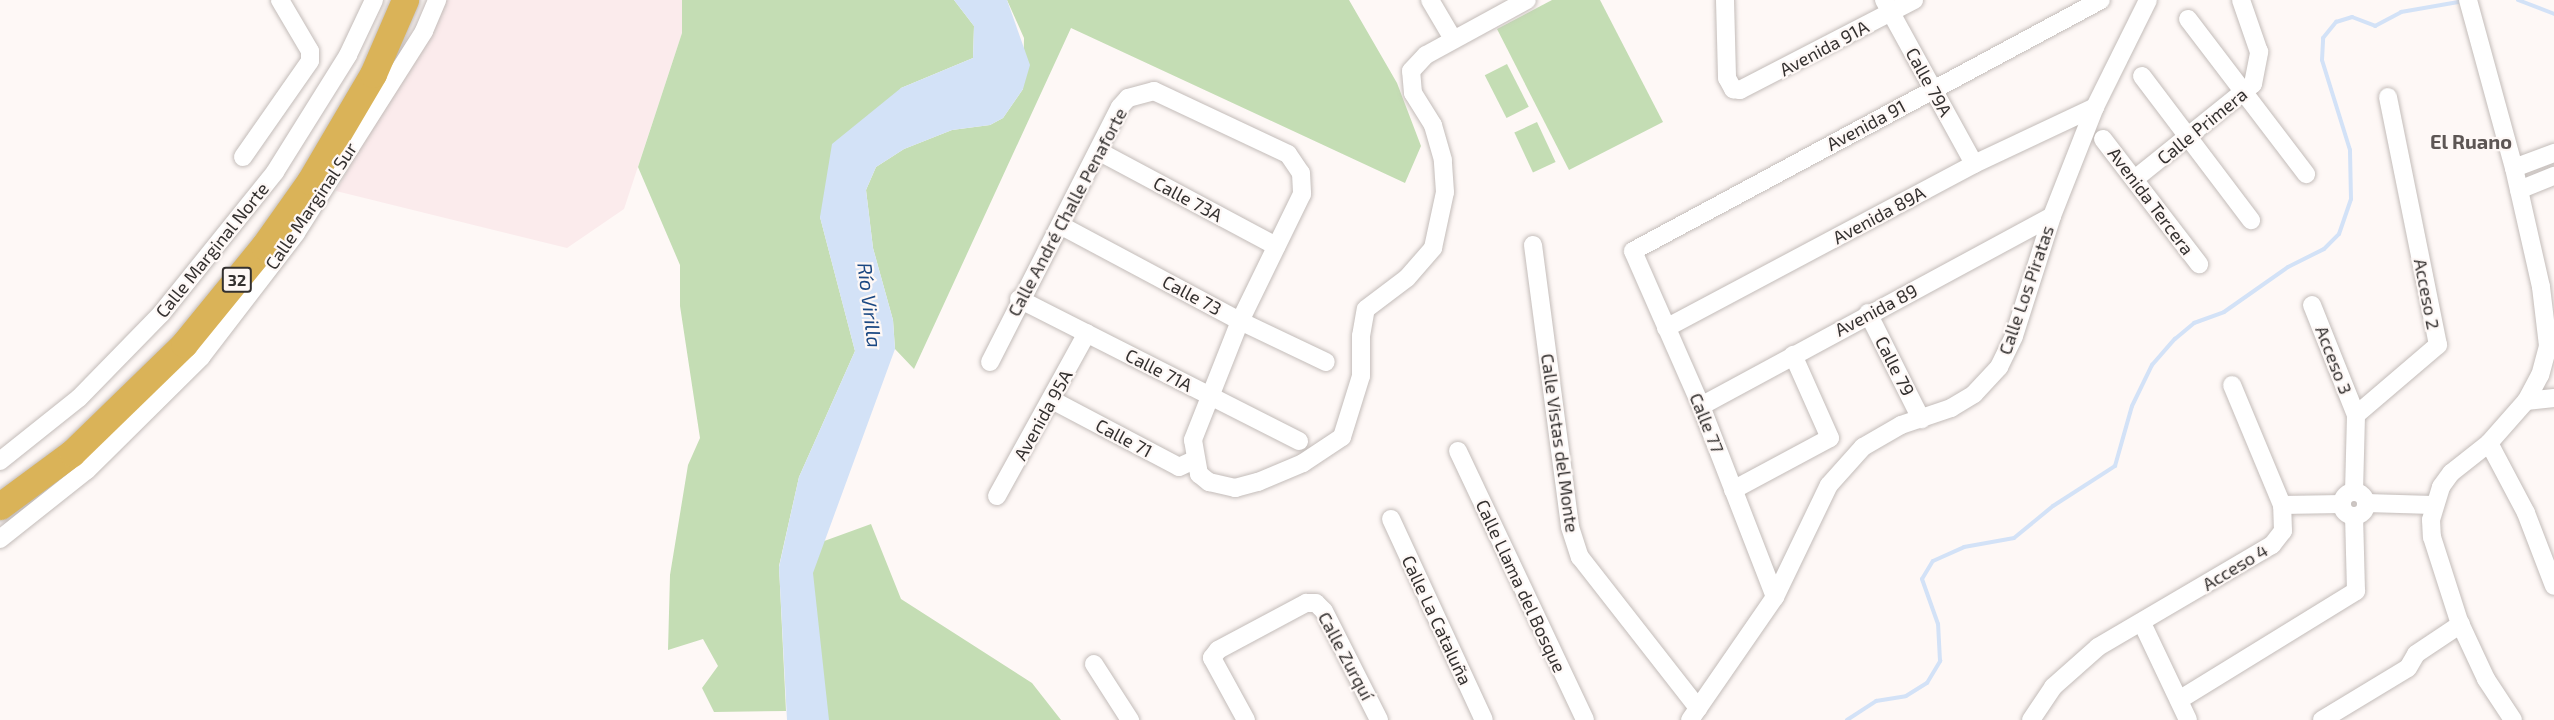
<!DOCTYPE html>
<html>
<head>
<meta charset="utf-8">
<style>
  body { margin:0 }
  #map { position:relative; width:2554px; height:720px; overflow:hidden; background:#fef8f6; font-family:"Exo 2",sans-serif }
  div>[style] { position:absolute }
  .industrial>* { inset:0; background:#fbebec }
  .green>* { inset:0; background:#c4ddb4; transform-origin:0 0 }
  .water>* { inset:0; background:#d3e2f7 }
  .stream>* { height:4px; margin:-2px; padding:0 2px; transform-origin:2px; border-radius:2px; background:#d3e2f7 }
  .roads { filter:drop-shadow(0 0 2px #c3bcb9) drop-shadow(0 0 2px #c3bcb9) }
  .minor>* { height:18px; margin:-9px; padding:0 9px; transform-origin:9px; border-radius:9px; background:#fff }
  .minor>.ring { margin:-9px; padding:0; box-sizing:content-box; background:none; border:18px solid #fff; border-radius:50% }
  .highway>* { height:27px; margin:-13.5px; padding:0 13.5px; transform-origin:13.5px; border-radius:13.5px; background:#dab358 }
  span { translate:-50% -50%; white-space:nowrap; text-align:center; line-height:1.15; -webkit-text-stroke:4.5px #fef8f6; paint-order:stroke }
  .shield-label span { padding:2px 4px; background:#fef8f6; border:2px solid; border-radius:4px; -webkit-text-stroke-width:0 }
  .shield-label { font-size:16px; color:#33302f; font-weight:700 }
  .street-label { font-size:18px; color:#33302f }
  .neighbourhood-label { font-size:20px; color:#5d5654; font-weight:700 }
  .water-label { font-size:20px; color:#1b4883; font-style:italic }
</style>
</head>
<body>
<div id="map">
  <div class="industrial">
    <i style="clip-path:polygon(437px 0,682px 0,682px 33px,624px 209px,567px 248px,336px 191px,424px 31px)"></i>
  </div>
  <div class="green">
    <i style="clip-path:polygon(682px 0,954px 0,974px 26px,973px 58px,901px 88px,820px 217px,855px 351px,799px 477px,779px 566px,786px 711px,714px 712px,702px 688px,718px 666px,703px 639px,668px 650px,670px 575px,688px 465px,700px 438px,680px 306px,680px 265px,638px 167px,682px 33px)"></i>
    <i style="clip-path:polygon(1007px 0,1349px 0,1397px 83px,1421px 146px,1405px 183px,1071px 28px,914px 369px,895px 349px,893px 320px,873px 248px,866px 190px,876px 167px,904px 149px,952px 130px,990px 125px,1003px 118px,1023px 89px,1024px 38px)"></i>
    <i style="clip-path:polygon(1552px 0,1600px 0,1663px 122px,1569px 170px,1497px 29px)"></i>
    <i style="left:1507px;top:64px;width:48px;height:25px;rotate:63deg"></i>
    <i style="left:1537px;top:122px;width:44px;height:25px;rotate:65deg"></i>
    <i style="clip-path:polygon(871px 524px,901px 599px,1032px 683px,1061px 720px,819px 720px,805px 548px)"></i>
  </div>
  <div class="water">
    <i style="clip-path:polygon(954px 0,1007px 0,1030px 65px,1023px 89px,1003px 118px,990px 125px,952px 130px,904px 149px,876px 167px,866px 190px,873px 248px,893px 320px,895px 349px,813px 573px,829px 720px,787px 720px,779px 567px,799px 477px,855px 351px,820px 217px,832px 144px,901px 88px,973px 58px,974px 26px)"></i>
  </div>
  <div class="stream">
    <i style="left:2518px;top:0;width:39px;rotate:21deg"></i>
    <i style="left:1847px;top:720px;width:35px;rotate:-33deg"></i>
    <i style="left:1876px;top:701px;width:30px;rotate:-9deg"></i>
    <i style="left:1906px;top:696px;width:25px;rotate:-32deg"></i>
    <i style="left:1927px;top:683px;width:26px;rotate:-59deg"></i>
    <i style="left:1940px;top:661px;width:37px;rotate:-93deg"></i>
    <i style="left:1938px;top:624px;width:48px;rotate:-109.6deg"></i>
    <i style="left:1922px;top:579px;width:21px;rotate:-59deg"></i>
    <i style="left:1933px;top:561px;width:34px;rotate:-24deg"></i>
    <i style="left:1964px;top:547px;width:51px;rotate:-10.2deg"></i>
    <i style="left:2014px;top:538px;width:50px;rotate:-39.4deg"></i>
    <i style="left:2053px;top:506px;width:74px;rotate:-32.8deg"></i>
    <i style="left:2115px;top:466px;width:62px;rotate:-74.2deg"></i>
    <i style="left:2132px;top:406px;width:46px;rotate:-64deg"></i>
    <i style="left:2152px;top:365px;width:35px;rotate:-49deg"></i>
    <i style="left:2175px;top:339px;width:25px;rotate:-40deg"></i>
    <i style="left:2194px;top:323px;width:32px;rotate:-20deg"></i>
    <i style="left:2224px;top:312px;width:78px;rotate:-35.1deg"></i>
    <i style="left:2288px;top:267px;width:40px;rotate:-26.6deg"></i>
    <i style="left:2324px;top:249px;width:21px;rotate:-45deg"></i>
    <i style="left:2339px;top:234px;width:37px;rotate:-71deg"></i>
    <i style="left:2351px;top:199px;width:49px;rotate:-91.2deg"></i>
    <i style="left:2350px;top:150px;width:94px;rotate:-107.3deg"></i>
    <i style="left:2322px;top:60px;width:22px;rotate:-87deg"></i>
    <i style="left:2323px;top:38px;width:21px;rotate:-51deg"></i>
    <i style="left:2336px;top:22px;width:17px;rotate:-17deg"></i>
    <i style="left:2352px;top:17px;width:25px;rotate:21deg"></i>
    <i style="left:2375px;top:26px;width:30px;rotate:-28deg"></i>
    <i style="left:2401px;top:12px;width:64px;rotate:-9.9deg"></i>
  </div>
  <div class="roads">
    <div class="minor">
      <i style="left:1430px;top:0;width:45px;rotate:59.5deg"></i>
      <i style="left:1725px;top:0;width:78px;rotate:88.5deg"></i>
      <i style="left:1727px;top:78px;width:13px;rotate:61deg"></i>
      <i style="left:1733px;top:89px;width:7px;rotate:8deg"></i>
      <i style="left:1740px;top:90px;width:196px;rotate:-27.3deg"></i>
      <i style="left:1884px;top:0;width:187px;rotate:61.2deg"></i>
      <i style="left:2468px;top:0;width:174px;rotate:74.7deg"></i>
      <i style="left:2514px;top:168px;width:122px;rotate:77.2deg"></i>
      <i style="left:2541px;top:287px;width:59px;rotate:83.2deg"></i>
      <i style="left:2548px;top:346px;width:30px;rotate:105deg"></i>
      <i style="left:2540px;top:375px;width:30px;rotate:118deg"></i>
      <i style="left:2526px;top:401px;width:56px;rotate:131.4deg"></i>
      <i style="left:2489px;top:443px;width:48px;rotate:141.7deg"></i>
      <i style="left:2451px;top:473px;width:17px;rotate:126deg"></i>
      <i style="left:2441px;top:487px;width:34px;rotate:107deg"></i>
      <i style="left:2431px;top:520px;width:17px;rotate:87deg"></i>
      <i style="left:2432px;top:537px;width:88px;rotate:72.2deg"></i>
      <i style="left:2459px;top:621px;width:64px;rotate:65deg"></i>
      <i style="left:2486px;top:679px;width:49px;rotate:56.6deg"></i>
      <i style="left:2188px;top:19px;width:195px;rotate:52.7deg"></i>
      <i style="left:2142px;top:76px;width:181px;rotate:52.9deg"></i>
      <i style="left:2103px;top:139px;width:158px;rotate:52.5deg"></i>
      <i style="left:1100px;top:152px;width:200px;rotate:28.1deg"></i>
      <i style="left:243px;top:157px;width:117px;rotate:-55.1deg"></i>
      <i style="left:310px;top:61px;width:10px;rotate:-90deg"></i>
      <i style="left:310px;top:51px;width:59px;rotate:-120.5deg"></i>
      <i style="left:2514px;top:168px;width:43px;rotate:-20.6deg"></i>
      <i style="left:2136px;top:178px;width:150px;rotate:-38.8deg"></i>
      <i style="left:2253px;top:84px;width:33px;rotate:-79deg"></i>
      <i style="left:2259px;top:52px;width:55px;rotate:-109.1deg"></i>
      <i style="left:2519px;top:190px;width:38px;rotate:-22deg"></i>
      <i style="left:1060px;top:225px;width:204px;rotate:28.1deg"></i>
      <i style="left:1240px;top:321px;width:95px;rotate:25.5deg"></i>
      <i style="left:1533px;top:245px;width:284px;rotate:82.5deg"></i>
      <i style="left:1570px;top:527px;width:32px;rotate:72deg"></i>
      <i style="left:1580px;top:557px;width:192px;rotate:52deg"></i>
      <i style="left:1019px;top:299px;width:314px;rotate:26.9deg"></i>
      <i style="left:2312px;top:305px;width:118px;rotate:68.2deg"></i>
      <i style="left:1868px;top:313px;width:119px;rotate:63.4deg"></i>
      <i style="left:1666px;top:328px;width:349px;rotate:-28deg"></i>
      <i style="left:1974px;top:164px;width:134px;rotate:-25.2deg"></i>
      <i style="left:990px;top:362px;width:286px;rotate:-63deg"></i>
      <i style="left:1120px;top:107px;width:12px;rotate:-48deg"></i>
      <i style="left:1128px;top:98px;width:27px;rotate:-15deg"></i>
      <i style="left:1154px;top:91px;width:148px;rotate:25.2deg"></i>
      <i style="left:1288px;top:154px;width:23px;rotate:56deg"></i>
      <i style="left:1301px;top:173px;width:21px;rotate:87deg"></i>
      <i style="left:1302px;top:194px;width:141px;rotate:116deg"></i>
      <i style="left:1240px;top:321px;width:128px;rotate:111.6deg"></i>
      <i style="left:1193px;top:440px;width:35px;rotate:80deg"></i>
      <i style="left:1199px;top:474px;width:13px;rotate:39deg"></i>
      <i style="left:1209px;top:482px;width:27px;rotate:13deg"></i>
      <i style="left:1235px;top:488px;width:24px;rotate:-15deg"></i>
      <i style="left:1258px;top:482px;width:49px;rotate:-22.9deg"></i>
      <i style="left:1303px;top:463px;width:47px;rotate:-33.7deg"></i>
      <i style="left:1342px;top:437px;width:64px;rotate:-72.7deg"></i>
      <i style="left:1361px;top:376px;width:40px;rotate:-90deg"></i>
      <i style="left:1361px;top:336px;width:27px;rotate:-80deg"></i>
      <i style="left:1366px;top:309px;width:51px;rotate:-37.1deg"></i>
      <i style="left:1407px;top:278px;width:40px;rotate:-49deg"></i>
      <i style="left:1433px;top:248px;width:57px;rotate:-77.9deg"></i>
      <i style="left:1445px;top:192px;width:32px;rotate:-94deg"></i>
      <i style="left:1443px;top:160px;width:36px;rotate:-106deg"></i>
      <i style="left:1433px;top:125px;width:38px;rotate:-122deg"></i>
      <i style="left:1413px;top:93px;width:22px;rotate:-95deg"></i>
      <i style="left:1411px;top:71px;width:22px;rotate:-47deg"></i>
      <i style="left:1426px;top:55px;width:115px;rotate:-28.6deg"></i>
      <i style="left:1054px;top:401px;width:141px;rotate:27.8deg"></i>
      <i style="left:1179px;top:467px;width:17px;rotate:-25deg"></i>
      <i style="left:2526px;top:401px;width:28px;rotate:-6deg"></i>
      <i style="left:1701px;top:406px;width:399px;rotate:-28.4deg"></i>
      <i style="left:2489px;top:443px;width:79px;rotate:62.1deg"></i>
      <i style="left:2526px;top:513px;width:78px;rotate:69deg"></i>
      <i style="left:1458px;top:451px;width:297px;rotate:64.7deg"></i>
      <i style="left:0;top:461px;width:101px;rotate:-38.6deg"></i>
      <i style="left:79px;top:398px;width:117px;rotate:-45.7deg"></i>
      <i style="left:161px;top:314px;width:182px;rotate:-51.2deg"></i>
      <i style="left:275px;top:172px;width:138px;rotate:-58deg"></i>
      <i style="left:348px;top:55px;width:61px;rotate:-64.7deg"></i>
      <i style="left:1733px;top:490px;width:110px;rotate:-28.2deg"></i>
      <i style="left:1830px;top:438px;width:91px;rotate:-114deg"></i>
      <i style="left:2354px;top:492px;width:77px;rotate:-88.5deg"></i>
      <i style="left:2356px;top:415px;width:108px;rotate:-40.5deg"></i>
      <i style="left:2438px;top:345px;width:253px;rotate:-101.4deg"></i>
      <i class="ring" style="left:2342px;top:492px;width:6px;height:6px"></i>
      <i style="left:997px;top:496px;width:186px;rotate:-61.1deg"></i>
      <i style="left:2366px;top:503px;width:67px;rotate:1.7deg"></i>
      <i style="left:2282px;top:505px;width:60px;rotate:-1deg"></i>
      <i style="left:1391px;top:519px;width:221px;rotate:65.2deg"></i>
      <i style="left:0;top:539px;width:111px;rotate:-38.4deg"></i>
      <i style="left:87px;top:470px;width:161px;rotate:-44.7deg"></i>
      <i style="left:201px;top:357px;width:156px;rotate:-52.5deg"></i>
      <i style="left:296px;top:233px;width:239px;rotate:-57.6deg"></i>
      <i style="left:424px;top:31px;width:34px;rotate:-67deg"></i>
      <i style="left:1775px;top:597px;width:205px;rotate:-111.2deg"></i>
      <i style="left:1701px;top:406px;width:169px;rotate:-113.7deg"></i>
      <i style="left:1633px;top:251px;width:531px;rotate:-28.21deg"></i>
      <i style="left:2142px;top:623px;width:107px;rotate:64.6deg"></i>
      <i style="left:1094px;top:664px;width:67px;rotate:57.3deg"></i>
      <i style="left:2179px;top:700px;width:208px;rotate:-31.6deg"></i>
      <i style="left:2356px;top:591px;width:75px;rotate:-91.5deg"></i>
      <i style="left:1246px;top:720px;width:71px;rotate:-118.7deg"></i>
      <i style="left:1212px;top:658px;width:10px;rotate:-53deg"></i>
      <i style="left:1218px;top:650px;width:100px;rotate:-28.1deg"></i>
      <i style="left:1306px;top:603px;width:10px"></i>
      <i style="left:1316px;top:603px;width:11px;rotate:45deg"></i>
      <i style="left:1324px;top:611px;width:122px;rotate:63.2deg"></i>
      <i style="left:1690px;top:720px;width:150px;rotate:-55.4deg"></i>
      <i style="left:1775px;top:597px;width:124px;rotate:-64.3deg"></i>
      <i style="left:1829px;top:485px;width:51px;rotate:-48.2deg"></i>
      <i style="left:1863px;top:447px;width:44px;rotate:-30.1deg"></i>
      <i style="left:1901px;top:425px;width:53px;rotate:-18.8deg"></i>
      <i style="left:1951px;top:408px;width:27px;rotate:-31deg"></i>
      <i style="left:1974px;top:394px;width:37px;rotate:-47deg"></i>
      <i style="left:1999px;top:367px;width:34px;rotate:-64deg"></i>
      <i style="left:2014px;top:336px;width:126px;rotate:-72.4deg"></i>
      <i style="left:2052px;top:216px;width:117px;rotate:-68.5deg"></i>
      <i style="left:2095px;top:107px;width:119px;rotate:-63.6deg"></i>
      <i style="left:2031px;top:720px;width:40px;rotate:-56deg"></i>
      <i style="left:2053px;top:687px;width:60px;rotate:-41.6deg"></i>
      <i style="left:2098px;top:647px;width:202px;rotate:-30.4deg"></i>
      <i style="left:2272px;top:545px;width:18px;rotate:-52deg"></i>
      <i style="left:2283px;top:531px;width:26px;rotate:-92deg"></i>
      <i style="left:2282px;top:505px;width:130px;rotate:-112.6deg"></i>
      <i style="left:2322px;top:720px;width:100px;rotate:-31.2deg"></i>
      <i style="left:2408px;top:668px;width:16px;rotate:-60deg"></i>
      <i style="left:2416px;top:654px;width:54px;rotate:-33.7deg"></i>
    </div>
    <div class="highway">
      <i style="left:0;top:506px;width:89px;rotate:-36.4deg"></i>
      <i style="left:72px;top:453px;width:156px;rotate:-44.2deg"></i>
      <i style="left:184px;top:344px;width:127px;rotate:-50.8deg"></i>
      <i style="left:264px;top:246px;width:80px;rotate:-54.7deg"></i>
      <i style="left:310px;top:181px;width:124px;rotate:-59.5deg"></i>
      <i style="left:373px;top:74px;width:81px;rotate:-66.6deg"></i>
    </div>
  </div>
  <div class="shield-label">
    <span style="left:237px;top:280px">32</span>
  </div>
  <div class="street-label">
    <span style="left:1824px;top:48px;rotate:-28deg">Avenida 91A</span>
    <span style="left:1929px;top:82px;rotate:61deg">Calle 79A</span>
    <span style="left:1866px;top:125px;rotate:-28deg">Avenida 91</span>
    <span style="left:2202px;top:126px;rotate:-39deg">Calle Primera</span>
    <span style="left:1188px;top:199px;rotate:28deg">Calle 73A</span>
    <span style="left:2151px;top:201px;rotate:53deg">Avenida Tercera</span>
    <span style="left:311px;top:206px;rotate:-56deg">Calle Marginal Sur</span>
    <span style="left:1067px;top:212px;rotate:-62deg">Calle André Challe Penaforte</span>
    <span style="left:1879px;top:215px;rotate:-28deg">Avenida 89A</span>
    <span style="left:212px;top:250px;rotate:-51deg">Calle Marginal Norte</span>
    <span style="left:2026px;top:290px;rotate:-71deg">Calle Los Piratas</span>
    <span style="left:2427px;top:294px;rotate:79deg">Acceso 2</span>
    <span style="left:1192px;top:295px;rotate:28deg">Calle 73</span>
    <span style="left:1876px;top:310px;rotate:-28deg">Avenida 89</span>
    <span style="left:2334px;top:360px;rotate:69deg">Acceso 3</span>
    <span style="left:1895px;top:366px;rotate:63deg">Calle 79</span>
    <span style="left:1159px;top:370px;rotate:27deg">Calle 71A</span>
    <span style="left:1043px;top:415px;rotate:-61deg">Avenida 95A</span>
    <span style="left:1707px;top:423px;rotate:68deg">Calle 77</span>
    <span style="left:1124px;top:438px;rotate:28deg">Calle 71</span>
    <span style="left:1560px;top:443px;rotate:82deg">Calle Vistas del Monte</span>
    <span style="left:2235px;top:567px;rotate:-31deg">Acceso 4</span>
    <span style="left:1521px;top:586px;rotate:65deg">Calle Llama del Bosque</span>
    <span style="left:1437px;top:620px;rotate:65deg">Calle La Cataluña</span>
    <span style="left:1346px;top:656px;rotate:62deg">Calle Zurquí</span>
  </div>
  <div class="neighbourhood-label">
    <span style="left:2471px;top:141px">El Ruano</span>
  </div>
  <div class="water-label">
    <span style="left:870px;top:305px;rotate:83deg">Río Virilla</span>
  </div>
</div>
</body>
</html>
